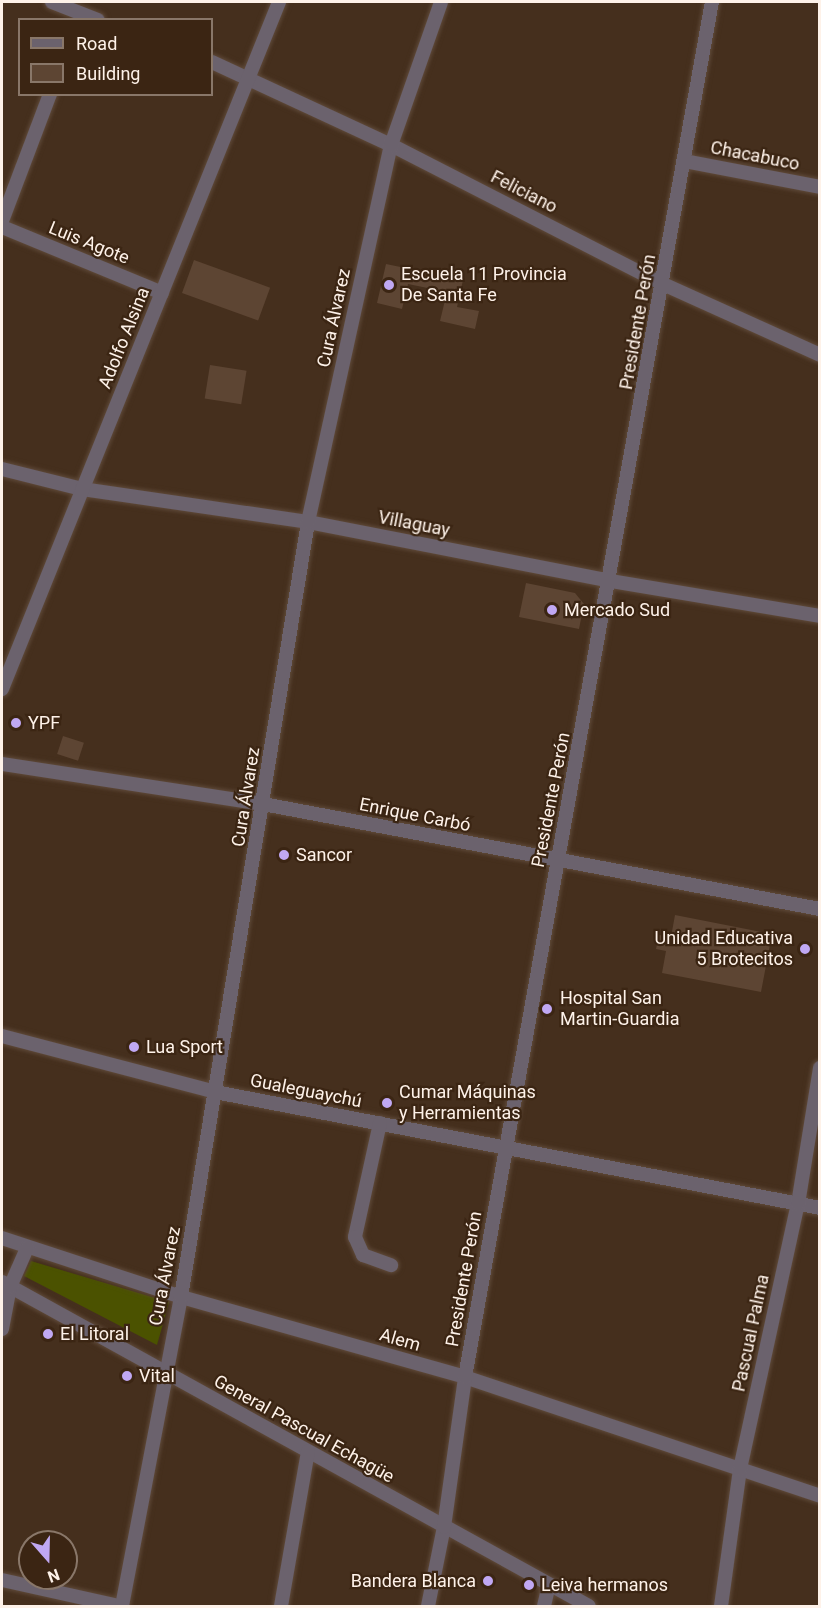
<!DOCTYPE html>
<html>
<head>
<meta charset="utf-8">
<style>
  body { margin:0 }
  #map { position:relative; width:821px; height:1608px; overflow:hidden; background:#452f1d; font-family:Roboto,sans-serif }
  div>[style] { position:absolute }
  .green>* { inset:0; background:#4b5200 }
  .building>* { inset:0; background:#5d4533; transform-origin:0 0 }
  .roads { filter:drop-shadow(0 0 2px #5f4a3a) drop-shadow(0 0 2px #5f4a3a) }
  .minor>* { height:14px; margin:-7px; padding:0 7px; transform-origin:7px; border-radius:7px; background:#6b626d }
  .dots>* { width:16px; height:16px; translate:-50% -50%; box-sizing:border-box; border:3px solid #3b2513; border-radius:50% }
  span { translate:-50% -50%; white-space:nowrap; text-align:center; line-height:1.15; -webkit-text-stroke:4.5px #3b2513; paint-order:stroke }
  .street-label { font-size:18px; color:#fef2e9 }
  .poi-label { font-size:18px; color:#fef2e9 }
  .left { translate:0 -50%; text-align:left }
  .right { translate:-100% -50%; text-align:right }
  .frame { position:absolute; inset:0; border:3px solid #fef2e9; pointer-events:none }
  .legend { position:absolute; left:18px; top:18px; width:195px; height:78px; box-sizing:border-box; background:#3b2513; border:2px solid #897769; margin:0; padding:8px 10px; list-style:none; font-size:18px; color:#fef2e9 }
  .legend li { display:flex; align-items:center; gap:12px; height:30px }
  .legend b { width:30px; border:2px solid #897769 }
  .north { position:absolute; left:18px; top:1530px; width:60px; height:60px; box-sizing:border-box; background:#3b2513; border:2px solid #897769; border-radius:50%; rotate:160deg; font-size:16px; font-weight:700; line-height:24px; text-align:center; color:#fef2e9 }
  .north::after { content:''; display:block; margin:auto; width:21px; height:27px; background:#c0a8f3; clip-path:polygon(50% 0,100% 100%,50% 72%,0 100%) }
</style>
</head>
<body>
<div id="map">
  <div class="green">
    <i style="clip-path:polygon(31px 1261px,169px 1302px,157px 1345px,24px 1276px)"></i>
  </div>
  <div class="building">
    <i style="left:194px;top:260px;width:81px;height:35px;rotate:20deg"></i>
    <i style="clip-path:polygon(386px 264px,463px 280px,457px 307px,479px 311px,475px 329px,440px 321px,447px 292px,408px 284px,402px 309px,377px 303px)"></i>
    <i style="left:210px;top:365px;width:37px;height:34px;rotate:9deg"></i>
    <i style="clip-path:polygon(526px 583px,575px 593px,584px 604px,579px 629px,519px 617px)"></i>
    <i style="left:63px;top:736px;width:22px;height:19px;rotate:18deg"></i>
    <i style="clip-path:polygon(675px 915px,772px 934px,761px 992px,662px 973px,666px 951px,656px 949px,659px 935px,671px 937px)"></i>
  </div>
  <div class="roads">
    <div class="minor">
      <i style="left:52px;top:2px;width:49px;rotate:21.4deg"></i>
      <i style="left:212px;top:62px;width:197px;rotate:24.9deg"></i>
      <i style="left:391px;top:145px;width:305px;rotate:27.1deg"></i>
      <i style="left:663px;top:284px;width:172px;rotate:24.3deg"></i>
      <i style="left:684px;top:161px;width:138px;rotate:10.8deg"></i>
      <i style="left:2px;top:221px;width:136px;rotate:-69.3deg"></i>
      <i style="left:2px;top:227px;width:173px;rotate:22.4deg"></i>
      <i style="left:2px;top:469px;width:82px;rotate:14deg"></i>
      <i style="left:82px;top:489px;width:228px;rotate:8.3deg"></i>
      <i style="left:308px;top:522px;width:309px;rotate:11deg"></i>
      <i style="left:611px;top:581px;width:212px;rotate:9.5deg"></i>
      <i style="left:2px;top:689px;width:741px;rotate:-68.04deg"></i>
      <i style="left:2px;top:764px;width:264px;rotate:8.7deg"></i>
      <i style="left:263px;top:804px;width:567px;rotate:10.68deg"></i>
      <i style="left:2px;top:1036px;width:220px;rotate:14.7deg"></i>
      <i style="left:215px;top:1092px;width:616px;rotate:10.85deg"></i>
      <i style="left:380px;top:1123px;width:117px;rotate:102.4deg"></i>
      <i style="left:355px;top:1237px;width:20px;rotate:66deg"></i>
      <i style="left:363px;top:1255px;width:30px;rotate:20deg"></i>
      <i style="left:2px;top:1238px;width:188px;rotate:18.2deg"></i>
      <i style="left:181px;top:1297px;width:295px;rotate:15.7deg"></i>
      <i style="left:465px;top:1377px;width:374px;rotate:18.5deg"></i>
      <i style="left:2px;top:1282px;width:670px;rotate:28.9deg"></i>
      <i style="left:2px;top:1329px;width:43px;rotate:-79.2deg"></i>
      <i style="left:10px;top:1287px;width:43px;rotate:-66.4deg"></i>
      <i style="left:2px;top:1580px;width:120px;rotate:12.5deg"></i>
      <i style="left:122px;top:1606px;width:315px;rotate:-79.2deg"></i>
      <i style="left:181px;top:1297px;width:785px;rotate:-80.69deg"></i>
      <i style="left:308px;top:522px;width:386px;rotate:-77.6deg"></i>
      <i style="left:391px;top:145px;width:151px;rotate:-70.7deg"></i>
      <i style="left:281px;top:1606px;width:157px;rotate:-80.1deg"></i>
      <i style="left:428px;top:1606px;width:81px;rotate:-78.6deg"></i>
      <i style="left:444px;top:1527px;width:151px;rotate:-82deg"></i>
      <i style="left:465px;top:1377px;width:1397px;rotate:-79.82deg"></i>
      <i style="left:544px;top:1606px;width:22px;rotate:-77deg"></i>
      <i style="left:721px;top:1606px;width:138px;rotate:-82.1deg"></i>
      <i style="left:740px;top:1469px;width:271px;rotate:-77.7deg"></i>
      <i style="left:798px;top:1204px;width:138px;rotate:-80.8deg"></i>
    </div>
  </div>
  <div class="dots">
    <i style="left:389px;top:285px;background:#c0a8f3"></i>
    <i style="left:552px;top:610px;background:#c0a8f3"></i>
    <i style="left:16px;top:723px;background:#c0a8f3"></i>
    <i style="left:284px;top:855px;background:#c0a8f3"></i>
    <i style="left:805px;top:949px;background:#c0a8f3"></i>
    <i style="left:547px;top:1009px;background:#c0a8f3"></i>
    <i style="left:134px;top:1047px;background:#c0a8f3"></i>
    <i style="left:387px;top:1103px;background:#c0a8f3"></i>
    <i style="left:48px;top:1334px;background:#c0a8f3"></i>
    <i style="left:127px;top:1376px;background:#c0a8f3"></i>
    <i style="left:488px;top:1581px;background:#c0a8f3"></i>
    <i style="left:529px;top:1585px;background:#c0a8f3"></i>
  </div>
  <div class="street-label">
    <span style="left:755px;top:156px;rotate:11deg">Chacabuco</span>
    <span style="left:524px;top:192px;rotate:27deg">Feliciano</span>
    <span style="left:89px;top:243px;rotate:22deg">Luis Agote</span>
    <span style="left:334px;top:318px;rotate:-78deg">Cura Álvarez</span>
    <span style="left:638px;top:322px;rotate:-80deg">Presidente Perón</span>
    <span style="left:124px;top:338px;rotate:-68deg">Adolfo Alsina</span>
    <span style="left:414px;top:524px;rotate:11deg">Villaguay</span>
    <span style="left:246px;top:797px;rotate:-81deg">Cura Álvarez</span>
    <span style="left:551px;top:800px;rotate:-79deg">Presidente Perón</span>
    <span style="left:415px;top:815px;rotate:11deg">Enrique Carbó</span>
    <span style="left:306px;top:1091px;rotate:11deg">Gualeguaychú</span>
    <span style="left:165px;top:1276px;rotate:-79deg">Cura Álvarez</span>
    <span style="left:464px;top:1279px;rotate:-80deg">Presidente Perón</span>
    <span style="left:751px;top:1333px;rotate:-78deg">Pascual Palma</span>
    <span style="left:400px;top:1340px;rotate:16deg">Alem</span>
    <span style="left:304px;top:1429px;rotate:29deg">General Pascual Echagüe</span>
  </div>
  <div class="poi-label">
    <span class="left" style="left:401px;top:285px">Escuela 11 Provincia<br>De Santa Fe</span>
    <span class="left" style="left:564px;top:610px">Mercado Sud</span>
    <span class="left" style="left:28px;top:723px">YPF</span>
    <span class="left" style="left:296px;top:855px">Sancor</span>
    <span class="right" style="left:793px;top:949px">Unidad Educativa<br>5 Brotecitos</span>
    <span class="left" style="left:560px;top:1009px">Hospital San<br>Martin-Guardia</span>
    <span class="left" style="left:146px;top:1047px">Lua Sport</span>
    <span class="left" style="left:399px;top:1103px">Cumar Máquinas<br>y Herramientas</span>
    <span class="left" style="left:60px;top:1334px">El Litoral</span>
    <span class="left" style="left:139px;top:1376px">Vital</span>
    <span class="right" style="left:476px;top:1581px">Bandera Blanca</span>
    <span class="left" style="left:541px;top:1585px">Leiva hermanos</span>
  </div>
  <div class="frame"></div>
  <ul class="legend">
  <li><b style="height:8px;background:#6b626d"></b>Road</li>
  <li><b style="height:16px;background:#5d4533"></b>Building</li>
  </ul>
  <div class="north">N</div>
</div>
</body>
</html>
